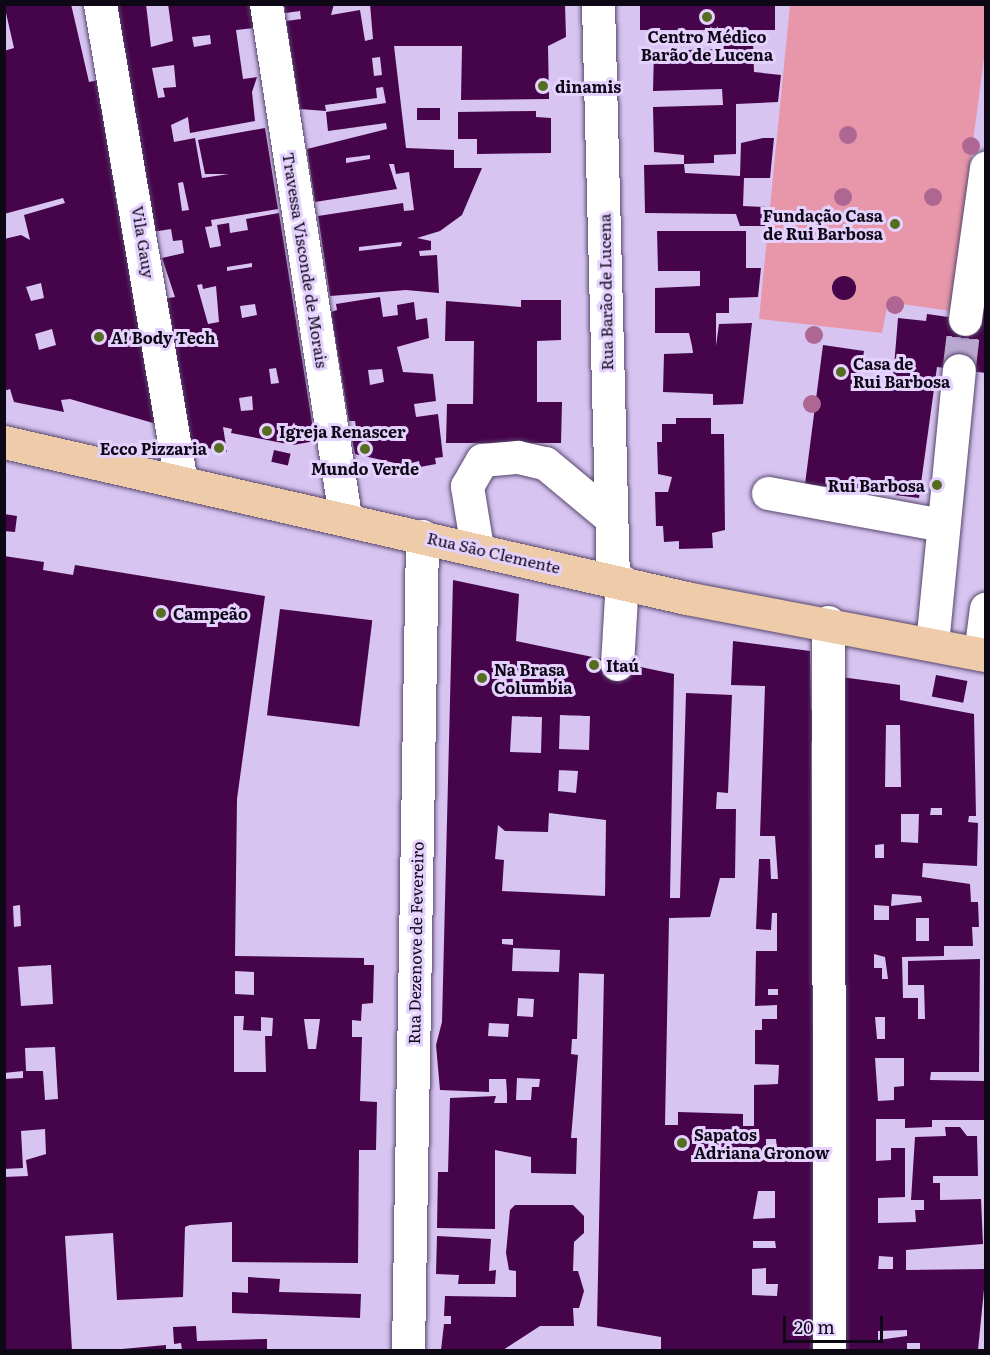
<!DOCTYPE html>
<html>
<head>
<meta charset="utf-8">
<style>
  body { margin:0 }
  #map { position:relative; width:990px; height:1355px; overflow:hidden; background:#d7c4f1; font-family:Literata,serif }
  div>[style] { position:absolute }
  .green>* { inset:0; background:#e797a9 }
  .building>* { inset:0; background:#46044b; transform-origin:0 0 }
  .round { border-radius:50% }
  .minor-tunnel>* { height:33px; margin-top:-16.5px; transform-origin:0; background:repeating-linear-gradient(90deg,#b9a8d0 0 33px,transparent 0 49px) }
  .roads { filter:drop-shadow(0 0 2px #57466c) drop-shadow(0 0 2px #57466c) }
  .minor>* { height:33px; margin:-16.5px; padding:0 16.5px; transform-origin:16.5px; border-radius:16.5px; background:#fff }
  .major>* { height:33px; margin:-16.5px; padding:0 16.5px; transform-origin:16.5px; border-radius:16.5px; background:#eecba9 }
  .trees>* { width:18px; height:18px; margin:-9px; border-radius:50%; background:#ae6692 }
  .dots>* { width:16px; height:16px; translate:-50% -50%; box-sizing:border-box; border:3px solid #e4d1fe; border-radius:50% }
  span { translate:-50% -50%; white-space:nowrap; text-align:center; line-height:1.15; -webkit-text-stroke:6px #e4d1fe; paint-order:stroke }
  .poi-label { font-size:16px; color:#0e0816; font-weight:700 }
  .left { translate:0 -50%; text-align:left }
  .right { translate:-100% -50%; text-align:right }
  .street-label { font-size:16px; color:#0e0816 }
  .frame { position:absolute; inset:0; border:6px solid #0e0816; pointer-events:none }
  .scale { position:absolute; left:783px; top:1316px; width:100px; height:27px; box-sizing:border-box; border:3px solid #0e0816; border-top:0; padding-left:8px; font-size:18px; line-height:21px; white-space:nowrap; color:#0e0816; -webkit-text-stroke:4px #e4d1fe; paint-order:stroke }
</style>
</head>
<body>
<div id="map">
  <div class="green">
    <i style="clip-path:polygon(790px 5px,985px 5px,985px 50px,951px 311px,888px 302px,882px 333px,759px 319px)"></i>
  </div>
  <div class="building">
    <i style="clip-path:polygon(evenodd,4px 4px,71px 4px,89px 82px,108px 78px,127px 192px,115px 195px,133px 275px,163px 299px,175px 297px,162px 258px,184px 253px,182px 240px,173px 241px,171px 229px,152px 232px,109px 4px,146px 4px,151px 47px,173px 41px,168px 4px,250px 4px,254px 28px,236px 30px,243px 79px,257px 77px,252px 92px,255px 121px,190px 133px,188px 117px,171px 125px,174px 142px,195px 138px,202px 178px,229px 174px,205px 174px,198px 140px,265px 128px,278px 209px,211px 220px,212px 226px,205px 227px,210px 248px,221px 246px,217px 225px,229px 223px,230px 233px,248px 230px,246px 219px,279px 213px,315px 441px,293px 445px,231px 433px,232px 429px,223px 427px,227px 452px,187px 444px,160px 425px,70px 399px,61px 400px,64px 412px,14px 402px,10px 389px,4px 391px,4px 239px,21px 235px,30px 240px,24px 215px,65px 203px,63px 198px,4px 214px,4px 51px,14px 48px,4px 4px,210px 35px,211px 44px,194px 47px,192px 37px,210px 35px,4px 4px,174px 65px,176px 87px,163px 88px,165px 97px,158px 98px,152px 68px,174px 65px,4px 4px,183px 182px,189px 210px,182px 211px,178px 183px,183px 182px,4px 4px,252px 263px,252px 267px,227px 271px,227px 267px,252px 263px,4px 4px,41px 283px,44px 298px,31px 301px,26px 287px,41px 283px,4px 4px,202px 284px,203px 289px,216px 286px,219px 322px,208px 324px,197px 285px,202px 284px,4px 4px,255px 304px,257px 315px,242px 318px,240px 306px,255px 304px,4px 4px,52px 329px,56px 345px,39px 350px,35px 334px,52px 329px,4px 4px,276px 368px,279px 383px,271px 384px,269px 369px,276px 368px,4px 4px,252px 396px,253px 410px,241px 411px,239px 398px,252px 396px)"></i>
    <i style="clip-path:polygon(evenodd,284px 4px,334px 4px,331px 15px,360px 10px,365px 41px,373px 39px,370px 4px,565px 4px,566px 37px,548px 46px,549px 99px,461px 100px,462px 46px,394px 46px,406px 148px,454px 150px,454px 168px,482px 168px,462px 215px,440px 231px,417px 238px,431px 241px,431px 250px,419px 251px,420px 256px,437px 255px,439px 293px,406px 290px,330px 296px,318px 216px,403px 203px,404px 211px,414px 210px,409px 172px,396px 174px,394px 164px,389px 164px,397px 189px,315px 202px,307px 149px,387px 129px,386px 123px,328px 131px,326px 112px,386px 103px,383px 87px,376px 88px,377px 98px,325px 105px,326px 111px,300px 109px,286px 21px,301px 19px,300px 11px,285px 13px,284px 4px,380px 57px,382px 75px,374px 76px,372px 58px,380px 57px,284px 4px,370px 155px,370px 159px,346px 163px,346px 158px,370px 155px,284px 4px,402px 242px,401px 246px,359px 251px,359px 247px,402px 242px)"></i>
    <i style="left:640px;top:4px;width:135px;height:26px"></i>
    <i style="clip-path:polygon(753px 41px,754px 72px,781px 75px,778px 102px,736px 104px,736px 154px,714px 155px,714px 163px,684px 164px,684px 155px,654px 152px,653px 107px,723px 105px,722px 89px,653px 91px,654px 51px,721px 49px,721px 42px)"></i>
    <i style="left:417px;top:108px;width:23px;height:12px"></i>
    <i style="clip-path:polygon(536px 111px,536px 117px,551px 118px,551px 153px,477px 154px,477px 139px,458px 139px,458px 112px)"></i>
    <i style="clip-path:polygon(763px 138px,774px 138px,770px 178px,744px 178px,743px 206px,767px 207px,765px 226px,740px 226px,736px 214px,645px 213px,644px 165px,684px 164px,685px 173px,740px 176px,741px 143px)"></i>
    <i style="clip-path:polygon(657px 231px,746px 231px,746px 268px,761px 268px,758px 297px,729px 298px,729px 313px,716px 313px,716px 346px,719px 324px,752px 323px,743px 404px,713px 405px,713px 394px,663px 392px,664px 354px,693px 353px,692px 346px,689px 333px,655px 333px,655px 288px,700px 286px,700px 271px,658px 271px)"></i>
    <i style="clip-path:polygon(986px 258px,986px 373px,937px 367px,919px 498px,805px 484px,823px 345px,864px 351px,859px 386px,892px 391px,898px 318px,926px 321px,927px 314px,976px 321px)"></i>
    <i class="round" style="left:832px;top:276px;width:24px;height:24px"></i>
    <i style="clip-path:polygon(evenodd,380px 297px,383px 317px,398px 315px,397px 305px,414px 302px,416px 320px,427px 318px,429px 338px,397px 347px,403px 372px,433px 374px,436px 401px,414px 404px,416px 417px,438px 414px,443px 457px,435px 458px,436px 464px,420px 467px,419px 461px,404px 465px,355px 454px,351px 435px,357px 434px,355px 421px,349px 421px,331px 312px,337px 310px,336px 304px,380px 297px,382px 369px,384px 382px,370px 385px,368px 370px,382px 369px)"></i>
    <i style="clip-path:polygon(521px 300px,561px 300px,561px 340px,537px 341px,537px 402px,562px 402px,561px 443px,446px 443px,447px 404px,473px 404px,474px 341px,445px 341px,446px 301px,521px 307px)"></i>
    <i style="clip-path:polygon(676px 418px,711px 418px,711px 434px,724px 434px,725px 530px,712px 533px,713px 548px,679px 549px,679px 541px,664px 542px,663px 526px,656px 526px,655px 492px,668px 492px,672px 477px,658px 474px,657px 442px,662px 442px,662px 424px,676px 424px)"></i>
    <i style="left:274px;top:450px;width:17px;height:12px;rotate:13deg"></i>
    <i style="clip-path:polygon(4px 514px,17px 516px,15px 532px,4px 531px)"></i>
    <i style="clip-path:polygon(evenodd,4px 556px,44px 562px,43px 570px,73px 575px,75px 565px,265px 596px,237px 799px,235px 956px,364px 958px,364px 965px,374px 965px,373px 1003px,362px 1004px,361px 1021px,352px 1020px,352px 1037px,362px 1037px,360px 1101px,377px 1102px,376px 1150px,359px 1150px,358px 1263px,232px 1262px,232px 1222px,190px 1225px,185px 1227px,183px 1297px,117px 1300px,113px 1233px,65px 1236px,72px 1350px,4px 1350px,4px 1177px,28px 1176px,26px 1160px,46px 1154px,45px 1129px,21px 1131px,23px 1168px,4px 1169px,4px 1079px,23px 1078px,23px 1071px,4px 1073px,4px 556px,20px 905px,21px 926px,14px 927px,13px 906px,20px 905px,4px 556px,51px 965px,53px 1004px,21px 1006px,18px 967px,51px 965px,4px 556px,235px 971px,254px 972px,254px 995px,235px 994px,235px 971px,4px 556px,234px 1016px,244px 1016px,243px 1030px,261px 1031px,261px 1017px,273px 1018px,272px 1036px,265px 1036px,266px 1072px,234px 1072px,234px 1016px,4px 556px,304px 1019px,320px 1019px,316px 1049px,308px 1049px,304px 1019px,4px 556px,55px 1047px,58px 1099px,45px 1100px,43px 1071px,26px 1071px,25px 1048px,55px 1047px)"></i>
    <i style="clip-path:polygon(evenodd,453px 580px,519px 594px,516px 641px,674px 674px,670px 898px,680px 898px,686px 693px,732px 695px,728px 793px,717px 792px,716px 809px,736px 809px,735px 878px,720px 878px,710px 917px,669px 918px,665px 1125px,678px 1125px,678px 1112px,743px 1114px,743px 1126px,754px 1126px,754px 1085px,778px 1084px,779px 1065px,755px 1064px,755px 1030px,762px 1030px,762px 1019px,777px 1019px,777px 1005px,755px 1006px,756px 951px,777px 951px,777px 913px,772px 913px,771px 930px,756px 929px,759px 859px,770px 859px,771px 879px,778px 879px,775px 836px,760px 836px,765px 686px,731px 685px,733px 641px,810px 651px,811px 710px,816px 710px,841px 677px,900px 685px,900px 700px,974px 714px,976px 816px,969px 816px,968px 822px,978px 823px,977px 866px,923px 863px,922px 877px,970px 884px,971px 902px,978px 902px,979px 927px,972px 927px,973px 946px,944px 946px,944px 956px,902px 957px,903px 998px,918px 998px,918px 1019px,925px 1019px,924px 985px,908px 985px,908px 961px,980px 959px,979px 1072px,931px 1072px,930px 1080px,986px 1081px,984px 1120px,932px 1120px,932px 1127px,905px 1128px,905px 1119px,876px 1119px,876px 1161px,891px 1160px,891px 1148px,905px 1148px,905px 1197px,878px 1198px,878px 1223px,916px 1222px,915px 1210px,924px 1210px,924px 1200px,911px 1200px,915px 1137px,946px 1136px,945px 1127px,960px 1127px,967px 1136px,977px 1136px,978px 1176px,933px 1176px,933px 1183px,940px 1183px,940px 1200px,981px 1199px,983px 1244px,906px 1250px,906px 1270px,986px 1269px,978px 1350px,920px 1350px,920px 1343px,907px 1343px,907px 1350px,841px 1350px,819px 742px,811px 742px,815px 1350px,661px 1350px,661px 1337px,597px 1326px,604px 974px,579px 973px,577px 1039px,572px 1039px,571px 1054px,578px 1055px,571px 1138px,577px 1138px,576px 1174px,531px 1173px,531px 1157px,495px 1150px,495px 1229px,437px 1228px,438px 1172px,448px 1172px,450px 1098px,496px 1096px,494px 1103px,507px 1103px,507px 1093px,506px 1079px,489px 1079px,489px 1092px,440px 1090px,436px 1045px,442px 1022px,453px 580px,560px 715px,590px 716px,589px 750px,559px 749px,560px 715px,453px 580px,512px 716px,542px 717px,541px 753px,510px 752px,512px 716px,453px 580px,886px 725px,900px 725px,901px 787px,885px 787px,886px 725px,453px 580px,559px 770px,578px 771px,576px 793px,558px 791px,559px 770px,453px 580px,931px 808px,942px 808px,942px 815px,930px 815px,931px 808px,453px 580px,549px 813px,606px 820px,605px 896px,502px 891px,504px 860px,495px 859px,498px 825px,505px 831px,548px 832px,549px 813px,453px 580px,901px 814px,919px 814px,918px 843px,901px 842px,901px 814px,453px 580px,884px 844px,884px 858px,875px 858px,875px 845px,884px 844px,453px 580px,892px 894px,921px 896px,922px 902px,891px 906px,892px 894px,453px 580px,874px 905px,889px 906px,889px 920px,874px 920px,874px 905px,453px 580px,916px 918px,929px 918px,929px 941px,916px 941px,916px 918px,453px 580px,502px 939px,513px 939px,513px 945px,502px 944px,502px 939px,453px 580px,513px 948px,560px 950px,559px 972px,512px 971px,513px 948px,453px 580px,874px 954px,885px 957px,888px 979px,882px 979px,882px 968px,874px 968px,874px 954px,453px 580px,768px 989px,778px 989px,778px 995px,768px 995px,768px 989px,453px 580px,518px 998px,534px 999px,533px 1017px,517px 1016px,518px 998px,453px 580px,875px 1017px,885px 1017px,885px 1039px,877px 1039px,875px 1017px,453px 580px,489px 1023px,509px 1024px,508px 1037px,488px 1036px,489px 1023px,453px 580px,875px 1058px,904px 1058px,904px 1086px,894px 1087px,894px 1100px,878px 1101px,875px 1058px,453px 580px,517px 1078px,540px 1079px,539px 1087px,532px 1087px,531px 1100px,516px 1100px,517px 1078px,453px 580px,766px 1139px,776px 1139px,777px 1150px,766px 1150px,766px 1139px,453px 580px,758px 1191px,775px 1191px,775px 1218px,753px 1219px,758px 1191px,453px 580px,753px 1241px,775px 1241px,776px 1248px,753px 1248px,753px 1241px,453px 580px,879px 1256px,893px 1257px,893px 1269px,878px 1269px,879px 1256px,453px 580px,766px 1268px,766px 1284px,778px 1284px,777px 1296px,752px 1295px,752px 1269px,766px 1268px,453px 580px,907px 1330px,907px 1336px,878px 1340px,878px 1331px,907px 1330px)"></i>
    <i style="left:280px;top:609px;width:93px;height:107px;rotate:7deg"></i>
    <i style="left:936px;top:675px;width:32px;height:22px;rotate:11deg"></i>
    <i style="clip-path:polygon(515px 1205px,573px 1205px,584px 1216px,584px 1233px,574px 1242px,573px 1271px,578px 1271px,584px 1291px,579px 1308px,573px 1308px,574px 1326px,540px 1326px,503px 1350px,441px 1350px,444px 1324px,451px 1324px,451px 1316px,444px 1316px,445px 1296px,516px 1297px,516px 1271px,509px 1270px,506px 1253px,510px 1210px)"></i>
    <i style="clip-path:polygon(437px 1236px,491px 1239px,489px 1271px,496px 1270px,495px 1284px,458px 1284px,459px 1275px,436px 1274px)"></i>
    <i style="clip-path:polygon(248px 1277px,280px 1279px,279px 1292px,361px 1294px,360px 1318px,232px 1313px,232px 1292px,248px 1293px)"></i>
    <i style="clip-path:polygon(196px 1326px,197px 1341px,267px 1339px,267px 1350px,182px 1350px,181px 1343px,174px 1344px,173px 1327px)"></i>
    <i style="clip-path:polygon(166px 1345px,166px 1350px,122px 1350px,122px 1349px)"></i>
  </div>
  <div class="minor-tunnel">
    <i style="left:959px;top:370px;width:51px;rotate:-83.3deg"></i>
  </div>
  <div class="roads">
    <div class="minor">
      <i style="left:100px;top:4px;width:484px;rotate:80.4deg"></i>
      <i style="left:266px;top:4px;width:518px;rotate:81.23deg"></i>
      <i style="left:598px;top:4px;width:575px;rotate:88.51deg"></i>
      <i style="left:965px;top:319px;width:153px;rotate:-82.1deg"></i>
      <i style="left:768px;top:493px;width:178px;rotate:10.4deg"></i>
      <i style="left:477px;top:548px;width:63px;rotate:-99.2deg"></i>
      <i style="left:467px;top:486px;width:30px;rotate:-60deg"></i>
      <i style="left:482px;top:460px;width:36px;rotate:-5deg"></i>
      <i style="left:518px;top:457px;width:28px;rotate:13deg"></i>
      <i style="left:545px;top:463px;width:86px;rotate:39.8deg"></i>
      <i style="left:828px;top:622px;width:728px;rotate:89.92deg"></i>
      <i style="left:932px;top:644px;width:275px;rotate:-84.4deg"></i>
      <i style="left:980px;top:654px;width:46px;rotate:-82.6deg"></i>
      <i style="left:617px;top:664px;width:83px;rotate:-86.6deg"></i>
      <i style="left:408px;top:1350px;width:814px;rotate:-89.01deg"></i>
    </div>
    <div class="major">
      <i style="left:4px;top:442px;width:700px;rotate:12.88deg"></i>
      <i style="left:686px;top:598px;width:305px;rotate:10.8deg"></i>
    </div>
  </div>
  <div class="trees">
    <i style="left:848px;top:135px"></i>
    <i style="left:971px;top:146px"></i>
    <i style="left:843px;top:197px"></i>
    <i style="left:933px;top:197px"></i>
    <i style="left:895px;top:305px"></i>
    <i style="left:814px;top:335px"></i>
    <i style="left:812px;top:404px"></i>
  </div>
  <div class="dots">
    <i style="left:707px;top:17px;background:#556d1e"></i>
    <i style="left:543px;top:86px;background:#556d1e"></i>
    <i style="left:895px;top:224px;background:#556d1e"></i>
    <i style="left:99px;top:337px;background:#556d1e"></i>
    <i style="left:841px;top:372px;background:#556d1e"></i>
    <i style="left:267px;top:431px;background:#556d1e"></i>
    <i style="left:219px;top:448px;background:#556d1e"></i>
    <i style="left:365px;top:449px;background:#556d1e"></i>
    <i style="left:937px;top:485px;background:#556d1e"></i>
    <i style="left:161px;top:613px;background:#556d1e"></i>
    <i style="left:594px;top:665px;background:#556d1e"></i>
    <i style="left:482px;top:678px;background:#556d1e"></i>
    <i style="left:682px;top:1143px;background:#556d1e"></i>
  </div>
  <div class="poi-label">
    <span style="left:707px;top:45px">Centro Médico<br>Barão de Lucena</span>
    <span class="left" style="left:555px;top:86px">dinamis</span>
    <span class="right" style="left:883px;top:224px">Fundação Casa<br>de Rui Barbosa</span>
    <span class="left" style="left:111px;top:337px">A! Body Tech</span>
    <span class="left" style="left:853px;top:372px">Casa de<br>Rui Barbosa</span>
    <span class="left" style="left:279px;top:431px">Igreja Renascer</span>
    <span class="right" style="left:207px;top:448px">Ecco Pizzaria</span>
    <span style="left:365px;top:468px">Mundo Verde</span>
    <span class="right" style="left:925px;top:485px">Rui Barbosa</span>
    <span class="left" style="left:173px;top:613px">Campeão</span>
    <span class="left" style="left:606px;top:665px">Itaú</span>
    <span class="left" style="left:494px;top:678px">Na Brasa<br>Columbia</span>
    <span class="left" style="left:694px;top:1143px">Sapatos<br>Adriana Gronow</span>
  </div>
  <div class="street-label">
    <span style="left:144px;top:242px;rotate:81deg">Vila Gauy</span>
    <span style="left:306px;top:260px;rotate:81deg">Travessa Visconde de Morais</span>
    <span style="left:605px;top:292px;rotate:-91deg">Rua Barão de Lucena</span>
    <span style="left:494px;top:552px;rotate:13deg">Rua São Clemente</span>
    <span style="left:415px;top:943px;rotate:-89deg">Rua Dezenove de Fevereiro</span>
  </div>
  <div class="frame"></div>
  <div class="scale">20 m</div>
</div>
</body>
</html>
